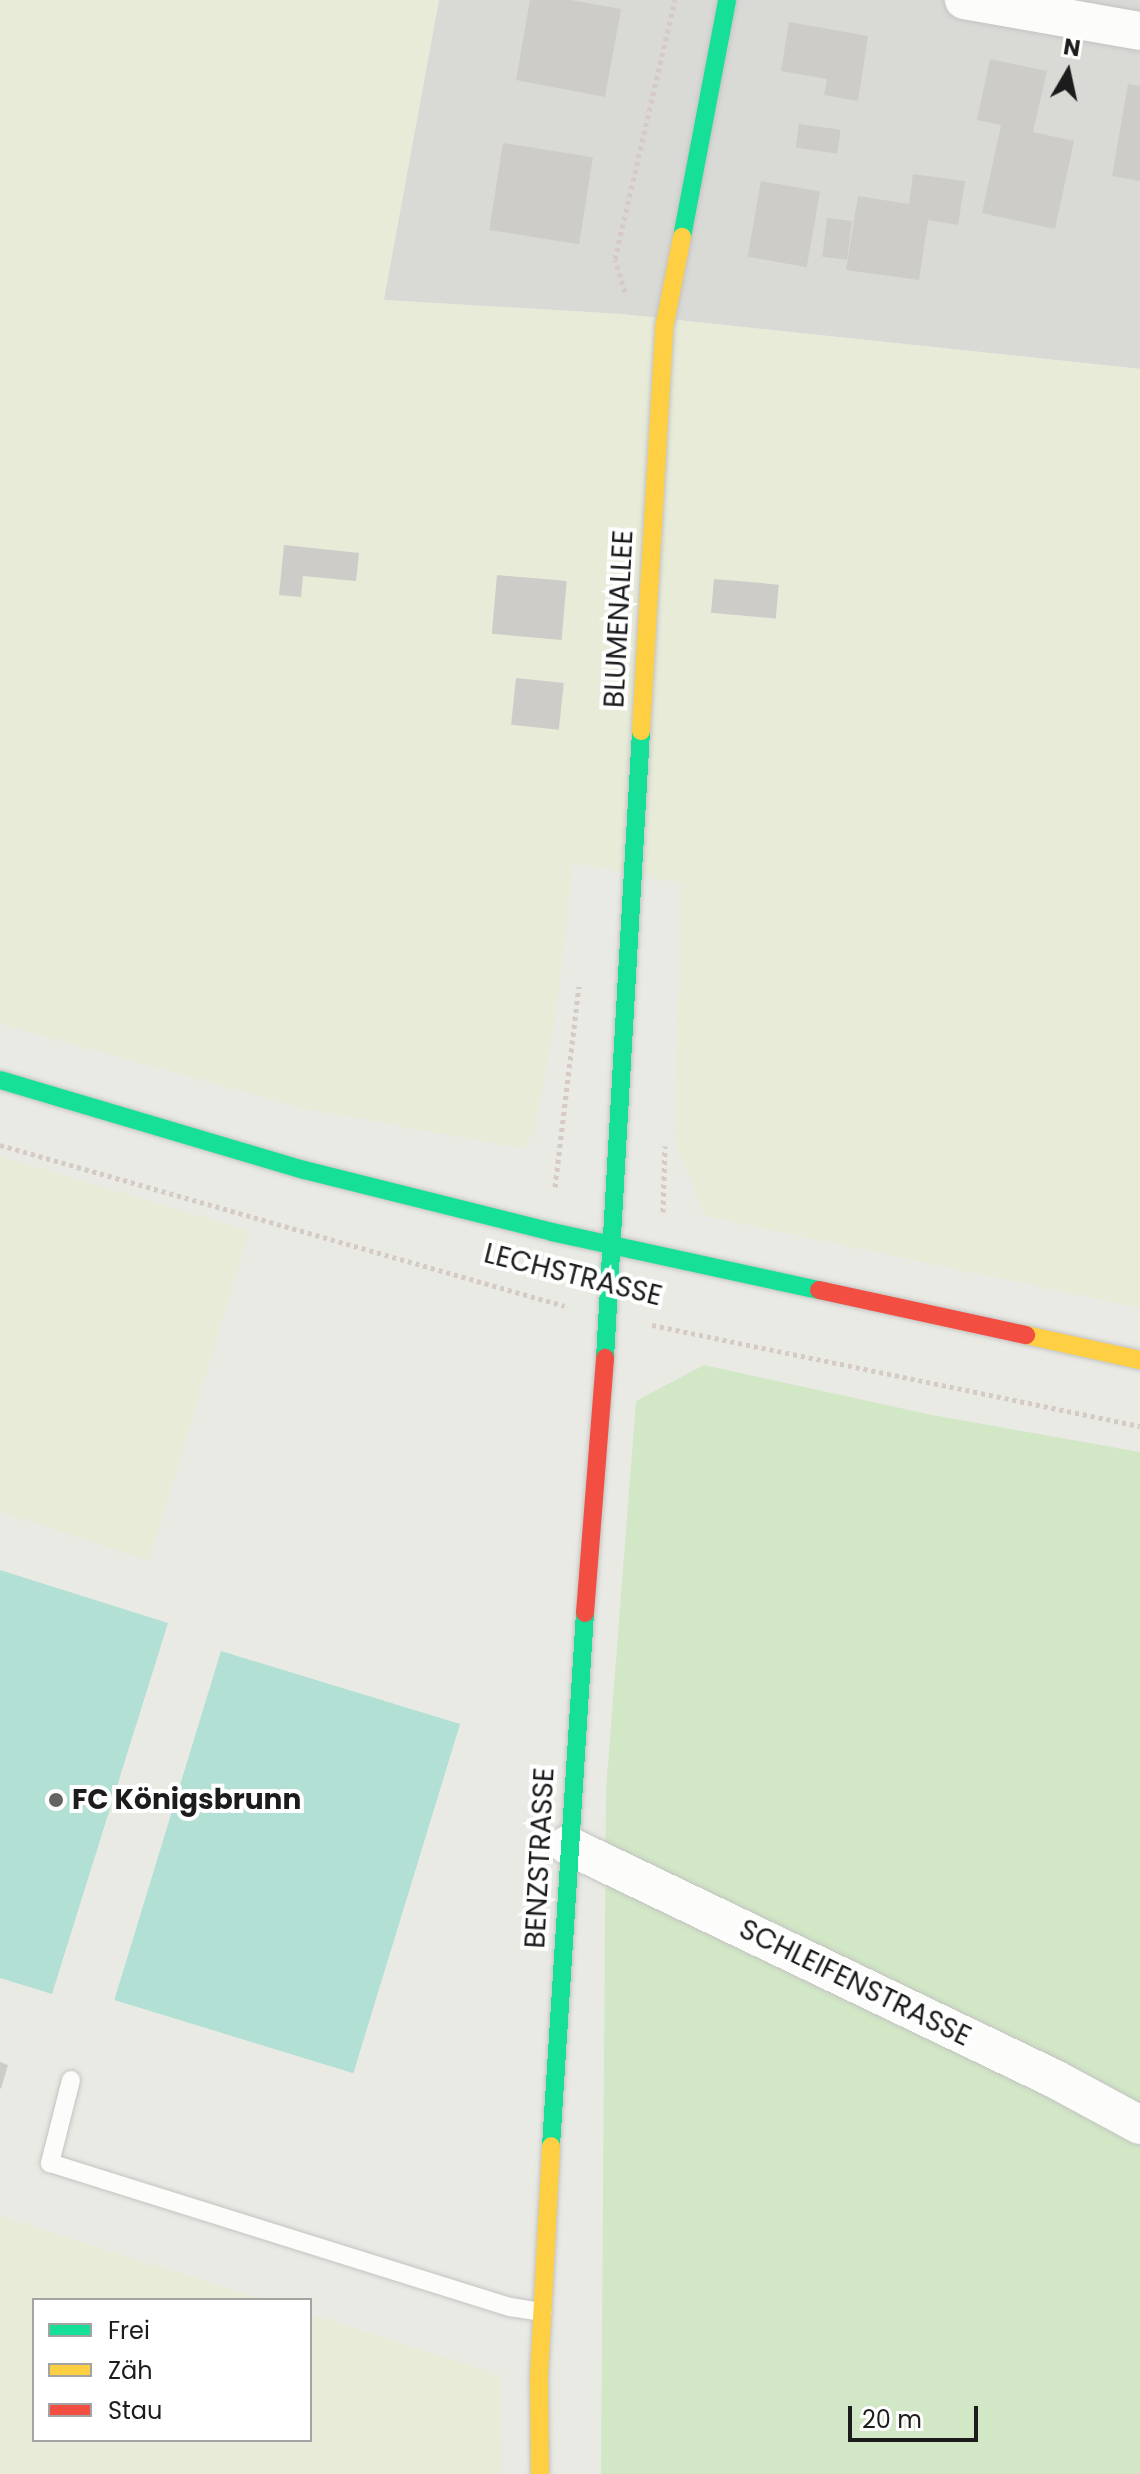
<!DOCTYPE html>
<html>
<head>
<meta charset="utf-8">
<style>
  body { margin:0 }
  #map { position:relative; width:1140px; height:2474px; overflow:hidden; background:#eaeae5; font-family:Poppins,sans-serif }
  div>[style] { position:absolute }
  .residential>* { inset:0; background:#d9d9d6 }
  .farmland>* { inset:0; background:#e7ebd8 }
  .grass>* { inset:0; background:#d1e7c5 }
  .pitch>* { inset:0; background:#b2e0d4; transform-origin:0 0 }
  .building>* { inset:0; background:#cdccc8; transform-origin:0 0 }
  .path>* { height:5px; margin-top:-2.5px; transform-origin:0; background:repeating-linear-gradient(90deg,#d5cac5 0 4px,transparent 0 8px) }
  .roads { filter:drop-shadow(0 0 2px #c3c3c1) drop-shadow(0 0 2px #c3c3c1) }
  .lane>* { height:18px; margin:-9px; padding:0 9px; transform-origin:9px; border-radius:9px; background:#fcfcfb }
  .street>* { height:38px; margin:-19px; padding:0 19px; transform-origin:19px; border-radius:19px; background:#fcfcfb }
  .fast>* { height:18px; margin:-9px; padding:0 9px; transform-origin:9px; border-radius:9px; background:#16e098 }
  .slow>* { height:18px; margin:-9px; padding:0 9px; transform-origin:9px; border-radius:9px; background:#ffcf43 }
  .jam>* { height:18px; margin:-9px; padding:0 9px; transform-origin:9px; border-radius:9px; background:#f24e42 }
  .dots>* { width:22px; height:22px; translate:-50% -50%; box-sizing:border-box; border:4px solid #fff; border-radius:50% }
  span { translate:-50% -50%; white-space:nowrap; text-align:center; line-height:1.15; -webkit-text-stroke:8px #fff; paint-order:stroke }
  .street-label { font-size:28px; color:#1c1c1c }
  .poi-label { font-size:28px; color:#1c1c1c; font-weight:700 }
  .left { translate:0 -50%; text-align:left }
  .legend { position:absolute; left:32px; top:2298px; width:280px; height:144px; box-sizing:border-box; background:#fff; border:2px solid #a4a4a4; margin:0; padding:10px 14px; list-style:none; font-size:24px; color:#1c1c1c }
  .legend li { display:flex; align-items:center; gap:16px; height:40px }
  .legend b { width:40px; border:2px solid #a4a4a4 }
  .north { position:absolute; left:1028px; top:32px; width:80px; height:80px; -webkit-text-stroke:6px #fff; paint-order:stroke; rotate:9deg; font-size:22px; font-weight:700; line-height:32px; text-align:center; color:#1c1c1c }
  .north::after { content:''; display:block; margin:auto; width:28px; height:36px; background:#1c1c1c; clip-path:polygon(50% 0,100% 100%,50% 72%,0 100%) }
  .scale { position:absolute; left:848px; top:2406px; width:130px; height:36px; box-sizing:border-box; border:4px solid #1c1c1c; border-top:0; padding-left:10px; font-size:24px; line-height:28px; white-space:nowrap; color:#1c1c1c; -webkit-text-stroke:6px #fff; paint-order:stroke }
</style>
</head>
<body>
<div id="map">
  <div class="residential">
    <i style="clip-path:polygon(439px 0,1140px 0,1140px 369px,621px 314px,383px 300px)"></i>
  </div>
  <div class="farmland">
    <i style="clip-path:polygon(0 0,439px 0,384px 300px,621px 314px,1140px 369px,1140px 1308px,705px 1216px,674px 1139px,681px 883px,574px 863px,555px 1023px,535px 1131px,523px 1149px,302px 1108px,0 1024px)"></i>
    <i style="clip-path:polygon(0 1156px,250px 1231px,149px 1561px,0 1512px)"></i>
    <i style="clip-path:polygon(0 2216px,265px 2300px,34px 2300px,34px 2440px,310px 2440px,310px 2314px,501px 2375px,502px 2474px,0 2474px)"></i>
  </div>
  <div class="grass">
    <i style="clip-path:polygon(704px 1365px,932px 1415px,1140px 1452px,1140px 2474px,601px 2474px,606px 1790px,636px 1401px)"></i>
  </div>
  <div class="pitch">
    <i style="clip-path:polygon(0 1570px,168px 1623px,52px 1994px,0 1978px)"></i>
    <i style="left:221px;top:1651px;width:250px;height:365px;rotate:17deg"></i>
  </div>
  <div class="building">
    <i style="clip-path:polygon(530px 0,571px 0,621px 9px,605px 97px,516px 80px)"></i>
    <i style="clip-path:polygon(789px 22px,868px 36px,858px 101px,824px 95px,827px 79px,781px 71px)"></i>
    <i style="clip-path:polygon(990px 59px,1047px 71px,1033px 132px,1074px 141px,1055px 229px,982px 213px,1001px 125px,977px 120px)"></i>
    <i style="clip-path:polygon(1128px 84px,1140px 86px,1140px 181px,1112px 176px)"></i>
    <i style="left:799px;top:124px;width:42px;height:24px;rotate:8deg"></i>
    <i style="left:503px;top:143px;width:91px;height:88px;rotate:9deg"></i>
    <i style="clip-path:polygon(913px 174px,965px 181px,958px 225px,928px 220px,919px 280px,846px 270px,858px 196px,909px 204px)"></i>
    <i style="left:761px;top:181px;width:60px;height:77px;rotate:10deg"></i>
    <i style="left:827px;top:218px;width:25px;height:39px;rotate:7deg"></i>
    <i style="clip-path:polygon(284px 545px,359px 553px,356px 581px,303px 576px,301px 597px,279px 595px)"></i>
    <i style="left:497px;top:575px;width:70px;height:59px;rotate:5deg"></i>
    <i style="left:714px;top:579px;width:65px;height:34px;rotate:5deg"></i>
    <i style="left:516px;top:678px;width:48px;height:47px;rotate:6deg"></i>
    <i style="clip-path:polygon(0 2062px,8px 2065px,1px 2089px,0 2088px)"></i>
  </div>
  <div class="path">
    <i style="left:625px;top:292px;width:34px;rotate:-107deg"></i>
    <i style="left:615px;top:259px;width:266px;rotate:-77deg"></i>
    <i style="left:0;top:1145px;width:587px;rotate:15.91deg"></i>
    <i style="left:555px;top:1187px;width:202px;rotate:-83.2deg"></i>
    <i style="left:663px;top:1212px;width:66px;rotate:-88.3deg"></i>
    <i style="left:652px;top:1325px;width:498px;rotate:11.7deg"></i>
  </div>
  <div class="roads">
    <div class="lane">
      <i style="left:71px;top:2080px;width:86px;rotate:104.2deg"></i>
      <i style="left:50px;top:2163px;width:482px;rotate:17.4deg"></i>
      <i style="left:510px;top:2307px;width:33px;rotate:9deg"></i>
    </div>
    <div class="street">
      <i style="left:964px;top:0;width:179px;rotate:10deg"></i>
      <i style="left:567px;top:1845px;width:541px;rotate:25.62deg"></i>
      <i style="left:1055px;top:2079px;width:97px;rotate:28.4deg"></i>
    </div>
    <div class="fast">
      <i style="left:682px;top:237px;width:241px;rotate:-79.2deg"></i>
      <i style="left:0;top:1080px;width:317px;rotate:16.5deg"></i>
      <i style="left:304px;top:1170px;width:256px;rotate:14deg"></i>
      <i style="left:552px;top:1232px;width:273px;rotate:12.3deg"></i>
      <i style="left:605px;top:1358px;width:628px;rotate:-86.71deg"></i>
      <i style="left:551px;top:2146px;width:534px;rotate:-86.35deg"></i>
    </div>
    <div class="slow">
      <i style="left:641px;top:731px;width:404px;rotate:-86.7deg"></i>
      <i style="left:664px;top:328px;width:93px;rotate:-78.8deg"></i>
      <i style="left:1026px;top:1335px;width:117px;rotate:12.4deg"></i>
      <i style="left:540px;top:2474px;width:97px;rotate:-90.6deg"></i>
      <i style="left:539px;top:2377px;width:231px;rotate:-87deg"></i>
    </div>
    <div class="jam">
      <i style="left:819px;top:1290px;width:212px;rotate:12.3deg"></i>
      <i style="left:585px;top:1613px;width:256px;rotate:-85.5deg"></i>
    </div>
  </div>
  <div class="dots">
    <i style="left:56px;top:1800px;background:#646462"></i>
  </div>
  <div class="street-label">
    <span style="left:619px;top:619px;rotate:-87deg">BLUMENALLEE</span>
    <span style="left:573px;top:1275px;rotate:14deg">LECHSTRASSE</span>
    <span style="left:540px;top:1858px;rotate:-87deg">BENZSTRASSE</span>
    <span style="left:855px;top:1983px;rotate:26deg">SCHLEIFENSTRASSE</span>
  </div>
  <div class="poi-label">
    <span class="left" style="left:72px;top:1800px">FC Königsbrunn</span>
  </div>
  <ul class="legend">
  <li><b style="height:10px;background:#16e098"></b>Frei</li>
  <li><b style="height:10px;background:#ffcf43"></b>Zäh</li>
  <li><b style="height:10px;background:#f24e42"></b>Stau</li>
  </ul>
  <div class="north">N</div>
  <div class="scale">20 m</div>
</div>
</body>
</html>
